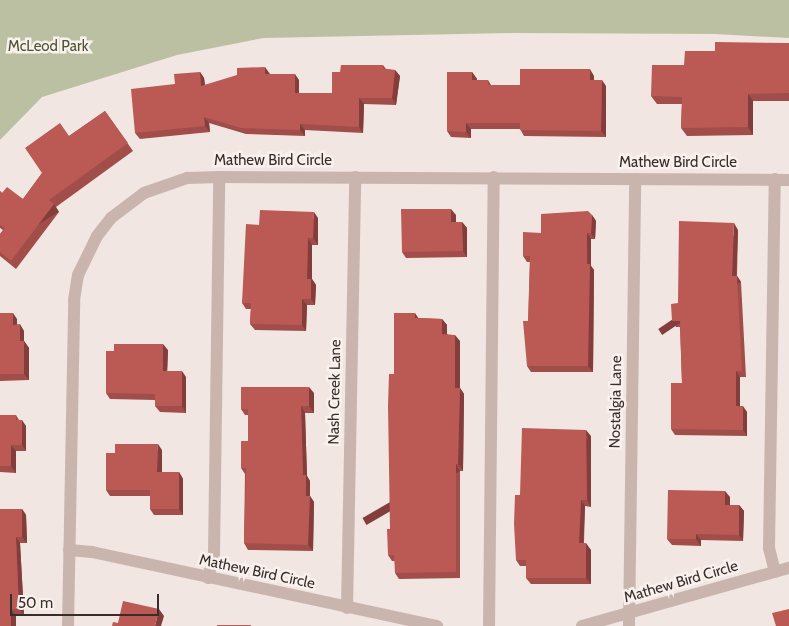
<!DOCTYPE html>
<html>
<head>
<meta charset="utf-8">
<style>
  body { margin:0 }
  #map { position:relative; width:789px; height:626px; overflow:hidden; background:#f1e6e1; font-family:Cabin,sans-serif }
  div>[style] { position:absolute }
  .green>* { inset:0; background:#bcc0a2 }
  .minor>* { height:12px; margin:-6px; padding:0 6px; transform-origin:6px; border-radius:6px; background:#c9b5ae }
  .wall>* { inset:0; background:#a14d49 }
  .shaded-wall>* { inset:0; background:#833e3c; transform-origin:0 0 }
  .building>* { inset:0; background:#bb5955; transform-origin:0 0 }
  span { translate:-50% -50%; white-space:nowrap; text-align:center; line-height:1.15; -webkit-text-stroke:5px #f9f1ed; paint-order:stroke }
  .park-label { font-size:15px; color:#4e5431 }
  .street-label { font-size:15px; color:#382d2b }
  .scale { position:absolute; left:10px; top:594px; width:149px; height:22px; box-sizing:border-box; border:2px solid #382d2b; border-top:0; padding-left:6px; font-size:15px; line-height:18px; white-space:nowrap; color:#382d2b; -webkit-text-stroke:4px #f9f1ed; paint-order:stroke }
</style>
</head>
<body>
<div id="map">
  <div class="green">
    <i style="clip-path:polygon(0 0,789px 0,789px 38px,715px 34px,515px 33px,263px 38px,177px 55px,42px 97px,0 140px)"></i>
  </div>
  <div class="minor">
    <i style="left:69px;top:550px;width:23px;rotate:5deg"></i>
    <i style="left:92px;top:552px;width:353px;rotate:12.1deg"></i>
    <i style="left:775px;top:572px;width:25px;rotate:-104deg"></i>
    <i style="left:769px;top:548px;width:369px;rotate:-89.1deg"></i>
    <i style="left:208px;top:578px;width:25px;rotate:-76deg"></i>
    <i style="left:214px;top:554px;width:377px;rotate:-89.2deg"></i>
    <i style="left:347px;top:608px;width:431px;rotate:-88.9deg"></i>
    <i style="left:68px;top:626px;width:326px;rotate:-88.9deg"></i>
    <i style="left:74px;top:300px;width:25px;rotate:-81deg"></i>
    <i style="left:78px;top:275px;width:43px;rotate:-64deg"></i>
    <i style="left:97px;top:236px;width:23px;rotate:-52deg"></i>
    <i style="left:111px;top:218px;width:41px;rotate:-37.1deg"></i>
    <i style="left:144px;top:193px;width:46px;rotate:-19.2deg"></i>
    <i style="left:187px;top:178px;width:32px;rotate:-2deg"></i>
    <i style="left:219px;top:177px;width:570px;rotate:0.3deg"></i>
    <i style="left:489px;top:626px;width:449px;rotate:-89.4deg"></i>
    <i style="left:582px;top:626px;width:215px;rotate:-15.7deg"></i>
    <i style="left:629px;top:626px;width:447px;rotate:-89.2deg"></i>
  </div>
  <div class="wall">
    <i style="clip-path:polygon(789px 43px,789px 101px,753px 101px,753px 135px,687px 136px,681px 128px,682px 104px,657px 104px,651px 96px,684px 65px,715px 51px)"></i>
    <i style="clip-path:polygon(383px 65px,386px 69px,395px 70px,400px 76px,396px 105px,364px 104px,363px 133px,305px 130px,305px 136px,246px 134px,209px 123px,210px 132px,140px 139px,135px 133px,175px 84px,200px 72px,204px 78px,205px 85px,270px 74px,299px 80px,299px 93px,332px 93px,340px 72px)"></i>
    <i style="clip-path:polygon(472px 72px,477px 79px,476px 80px,488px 80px,491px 85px,520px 85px,594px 76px,594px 80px,606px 86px,606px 137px,524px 136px,520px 129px,471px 129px,471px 138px,451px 137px,447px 131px)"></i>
    <i style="clip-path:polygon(105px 111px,133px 151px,56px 207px,59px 212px,16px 269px,0 256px,0 234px,3px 230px,0 228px,0 191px,2px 193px,23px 199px,69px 136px)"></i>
    <i style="clip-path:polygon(456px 215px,456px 222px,462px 222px,467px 228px,467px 257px,406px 258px,402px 252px)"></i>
    <i style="clip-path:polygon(592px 215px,596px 221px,595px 239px,591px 239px,591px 266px,594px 270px,593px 372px,531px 372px,527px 366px,530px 262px,527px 262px,523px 256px,541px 233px)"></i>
    <i style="clip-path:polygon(318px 218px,318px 245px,312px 245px,312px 279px,316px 285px,315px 305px,307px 305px,306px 331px,255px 330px,250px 324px,251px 309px,246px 309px,242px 303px,259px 225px)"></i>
    <i style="clip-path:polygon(738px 230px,737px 276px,741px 282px,746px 377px,740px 377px,740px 406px,747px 412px,747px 436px,675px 435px,671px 429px,682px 383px,680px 327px,676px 327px,672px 321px,678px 303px)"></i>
    <i style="clip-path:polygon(0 313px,17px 319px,17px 324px,24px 331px,24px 341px,29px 348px,29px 380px,0 381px)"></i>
    <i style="clip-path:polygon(419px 318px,442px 319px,447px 325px,447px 334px,460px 341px,460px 388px,464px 394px,463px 471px,460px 471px,460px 578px,399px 579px,395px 573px,395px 561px,392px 561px,388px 555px,390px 529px,394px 374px)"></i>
    <i style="clip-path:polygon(168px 350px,167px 371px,186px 377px,186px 413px,160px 412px,155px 406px,155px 400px,110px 399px,106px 393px)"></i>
    <i style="clip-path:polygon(314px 393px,314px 413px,305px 413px,307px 476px,310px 481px,310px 496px,314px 502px,313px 551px,248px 550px,244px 543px,245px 474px,241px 468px,248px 441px,248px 415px,245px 415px,241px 409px)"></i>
    <i style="clip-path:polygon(0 415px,16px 415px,19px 420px,26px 426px,26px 451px,16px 451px,16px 473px,0 472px)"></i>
    <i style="clip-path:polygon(591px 436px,591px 507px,585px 506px,584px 543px,591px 550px,591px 584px,531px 584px,526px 578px,526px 566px,520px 566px,516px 560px,520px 495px)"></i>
    <i style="clip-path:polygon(162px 450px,162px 472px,179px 472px,183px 479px,183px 515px,154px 515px,150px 509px,150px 496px,110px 496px,106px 490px,115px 453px)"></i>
    <i style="clip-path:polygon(730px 497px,730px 505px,739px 505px,744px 511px,743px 541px,701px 540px,701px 546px,672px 545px,667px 539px)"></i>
    <i style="clip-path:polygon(0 509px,22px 509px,26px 515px,27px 543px,20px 543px,24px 615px,16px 615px,16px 626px,0 626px)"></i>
  </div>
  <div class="shaded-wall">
    <i style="clip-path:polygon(265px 67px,270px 74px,265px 74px)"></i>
    <i style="clip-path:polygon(590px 69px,594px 76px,594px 86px,590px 80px)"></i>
    <i style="clip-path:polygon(395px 70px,400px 76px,396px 105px,392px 98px)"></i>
    <i style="clip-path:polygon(200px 72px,204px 78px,206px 92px,201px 86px)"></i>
    <i style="clip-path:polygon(472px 72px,477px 79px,476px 86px,472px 80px)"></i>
    <i style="clip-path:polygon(295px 74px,299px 80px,299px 99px,295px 93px)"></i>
    <i style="clip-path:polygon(602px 80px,606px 86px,606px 137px,601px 131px)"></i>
    <i style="clip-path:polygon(748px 94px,753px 101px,753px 135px,748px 127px)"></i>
    <i style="clip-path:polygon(359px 98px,364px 104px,363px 133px,359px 127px)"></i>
    <i style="clip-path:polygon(204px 117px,209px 123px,210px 132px,205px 126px)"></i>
    <i style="clip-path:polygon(466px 123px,471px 129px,471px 138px,466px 132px)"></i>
    <i style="clip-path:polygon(300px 124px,305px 130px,305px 136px,300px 130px)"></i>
    <i style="left:54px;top:204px;width:9px;height:71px;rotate:58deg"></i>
    <i style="clip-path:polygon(451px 209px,456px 215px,456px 228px,451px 222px)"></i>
    <i style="clip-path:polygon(314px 212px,318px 218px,318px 245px,313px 238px)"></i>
    <i style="clip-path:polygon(592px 215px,596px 221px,595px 239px,591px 233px)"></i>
    <i style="clip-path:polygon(462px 222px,467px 228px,467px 257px,463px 251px)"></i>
    <i style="clip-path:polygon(734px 223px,738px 230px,736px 282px,732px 276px)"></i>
    <i style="clip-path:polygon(587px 233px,591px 239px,591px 266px,594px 270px,593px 372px,588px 366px)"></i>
    <i style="clip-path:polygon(308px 238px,312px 245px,312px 279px,316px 285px,315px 305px,311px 299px,307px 279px)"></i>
    <i style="left:737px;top:276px;width:7px;height:95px;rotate:56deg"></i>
    <i style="clip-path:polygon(302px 299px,307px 305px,306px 331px,302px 325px)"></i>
    <i style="clip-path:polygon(13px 313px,17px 319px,17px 331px,13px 325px)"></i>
    <i style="clip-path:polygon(415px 313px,419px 319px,415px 318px)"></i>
    <i style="clip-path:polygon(442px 319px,447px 325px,447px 340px,442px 334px)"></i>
    <i style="clip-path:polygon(20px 324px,24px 331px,24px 345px,24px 341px,29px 348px,29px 380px,24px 374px,20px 341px)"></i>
    <i style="clip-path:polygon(455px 335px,460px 341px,460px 394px,455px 388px)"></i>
    <i style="clip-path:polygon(163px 344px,168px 350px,167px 377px,163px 371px)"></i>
    <i style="clip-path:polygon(182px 371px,186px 377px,186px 413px,182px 406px)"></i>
    <i style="clip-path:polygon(736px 371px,740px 377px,740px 412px,736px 406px)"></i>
    <i style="clip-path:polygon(309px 387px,314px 393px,314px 413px,309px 406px)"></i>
    <i style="clip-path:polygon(460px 388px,464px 394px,463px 471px,458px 464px)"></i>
    <i style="clip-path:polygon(301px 406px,305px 413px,307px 476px,310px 481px,310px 496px,314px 502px,313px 551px,308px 545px,306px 496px,303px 475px)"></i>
    <i style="clip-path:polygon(743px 406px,747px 412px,747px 436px,743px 430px)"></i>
    <i style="clip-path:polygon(22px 420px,26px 426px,26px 451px,22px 445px)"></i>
    <i style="clip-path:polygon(586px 430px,591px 436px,591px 507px,587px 500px)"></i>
    <i style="clip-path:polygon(158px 444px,162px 450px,162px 478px,157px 472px)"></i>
    <i style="clip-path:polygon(11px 445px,16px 451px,16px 473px,11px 466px)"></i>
    <i style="left:456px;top:464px;width:8px;height:108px;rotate:60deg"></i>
    <i style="clip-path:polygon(179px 472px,183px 479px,183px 515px,179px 509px)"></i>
    <i style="clip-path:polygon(725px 491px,730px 497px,730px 511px,725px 505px)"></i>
    <i style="clip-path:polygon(581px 500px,585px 506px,583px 550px,579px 543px)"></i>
    <i style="clip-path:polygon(739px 505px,744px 511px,743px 541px,739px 535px)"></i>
    <i style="clip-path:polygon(22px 509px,26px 515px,27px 543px,22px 537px)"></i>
    <i style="clip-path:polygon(696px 534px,701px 540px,701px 546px,696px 539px)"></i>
    <i style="clip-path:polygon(16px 537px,20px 543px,24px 615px,19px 609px)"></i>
    <i style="clip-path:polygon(586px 543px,591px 550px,591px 584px,586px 578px)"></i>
    <i style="clip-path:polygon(11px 609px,16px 615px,16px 626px,11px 626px)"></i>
    <i style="clip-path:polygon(159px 609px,164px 616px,161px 626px,155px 626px)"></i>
  </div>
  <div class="building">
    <i style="clip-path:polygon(715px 42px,789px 43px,789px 93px,748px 94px,748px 127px,681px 128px,682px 97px,651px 96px,652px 65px,684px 65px,685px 51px,715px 51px)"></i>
    <i style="clip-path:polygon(341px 65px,383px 65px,383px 69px,395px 70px,392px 98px,359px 98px,359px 127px,300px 124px,300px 130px,241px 128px,204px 117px,205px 126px,135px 133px,131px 89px,175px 84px,174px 74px,200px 72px,201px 86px,237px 75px,237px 68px,265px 67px,265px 74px,295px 74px,295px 93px,332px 93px,332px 72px,340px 72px)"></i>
    <i style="clip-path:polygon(520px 69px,590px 69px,590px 80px,602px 80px,601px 131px,520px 130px,520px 123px,466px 123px,466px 132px,447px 131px,447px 72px,472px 72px,472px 80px,488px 80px,488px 85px,520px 85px)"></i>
    <i style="clip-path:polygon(105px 111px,128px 143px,49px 200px,54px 204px,11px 261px,0 252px,0 234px,5px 228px,0 225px,0 191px,2px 193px,7px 187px,23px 199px,42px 173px,25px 148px,60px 123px,69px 136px)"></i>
    <i style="clip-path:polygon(401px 209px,451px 209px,451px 222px,462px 222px,463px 251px,402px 252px)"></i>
    <i style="clip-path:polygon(260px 210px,314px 212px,313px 238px,308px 238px,307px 279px,311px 279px,311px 299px,302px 299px,302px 325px,250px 324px,251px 303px,242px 303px,246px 224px,259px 225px)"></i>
    <i style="clip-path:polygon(588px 211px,592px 215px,591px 233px,587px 233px,587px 264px,590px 264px,588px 366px,527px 366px,523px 321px,528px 321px,530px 256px,523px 256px,523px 232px,541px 233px,541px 214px)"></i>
    <i style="clip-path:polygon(679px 221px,734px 223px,732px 276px,737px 276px,742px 371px,736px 371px,736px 406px,743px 406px,743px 430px,671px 429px,671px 383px,682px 383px,680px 321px,672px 321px,671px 304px,678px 303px)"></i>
    <i style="clip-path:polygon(0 313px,13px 313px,13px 325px,20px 324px,20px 341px,24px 341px,24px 374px,0 374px)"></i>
    <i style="clip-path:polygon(394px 313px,415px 313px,415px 318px,442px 319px,442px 334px,455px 335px,455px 388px,460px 388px,458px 464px,456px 464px,456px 572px,395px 573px,394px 555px,388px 555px,387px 529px,390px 529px,388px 406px,389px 374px,394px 374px)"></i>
    <i style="clip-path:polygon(114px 344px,163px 344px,163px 371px,182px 371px,182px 406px,155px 406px,155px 394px,106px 393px,106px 351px,114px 351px)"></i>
    <i style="clip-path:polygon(241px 387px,309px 387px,309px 406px,301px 406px,303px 475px,306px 475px,306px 496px,310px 496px,308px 545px,244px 543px,246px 468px,241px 468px,241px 441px,248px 441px,248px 409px,241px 409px)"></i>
    <i style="clip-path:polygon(0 415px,16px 415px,16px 420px,22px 420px,22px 445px,11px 445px,11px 466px,0 466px)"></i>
    <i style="clip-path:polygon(522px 428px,586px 430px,587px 500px,581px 500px,579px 543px,586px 543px,586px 578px,526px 578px,526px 560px,516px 560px,514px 524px,515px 495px,520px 495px)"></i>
    <i style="clip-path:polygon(115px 444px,158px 444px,157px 472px,179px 472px,179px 509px,150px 509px,150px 490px,106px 490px,106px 453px,115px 453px)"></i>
    <i style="clip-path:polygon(668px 490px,725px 491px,725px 505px,739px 505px,739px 535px,696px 534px,696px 539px,667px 539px)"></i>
    <i style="clip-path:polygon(0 509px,22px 509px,22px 537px,16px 537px,19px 609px,11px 609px,11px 626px,0 626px)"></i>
    <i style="clip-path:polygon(123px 601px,159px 609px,155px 626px,112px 626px,113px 622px,118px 623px)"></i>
    <i style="clip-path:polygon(789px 609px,789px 626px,776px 626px,772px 613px)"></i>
    <i style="left:217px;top:625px;width:34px;height:1px"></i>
  </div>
  <div class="park-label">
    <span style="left:48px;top:47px">McLeod Park</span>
  </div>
  <div class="street-label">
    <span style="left:273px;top:161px">Mathew Bird Circle</span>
    <span style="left:678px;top:163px">Mathew Bird Circle</span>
    <span style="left:335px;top:392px;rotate:-89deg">Nash Creek Lane</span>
    <span style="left:616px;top:402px;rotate:-89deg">Nostalgia Lane</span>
    <span style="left:257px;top:572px;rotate:12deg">Mathew Bird Circle</span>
    <span style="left:681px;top:582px;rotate:-16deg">Mathew Bird Circle</span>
  </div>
  <div class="scale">50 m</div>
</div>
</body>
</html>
